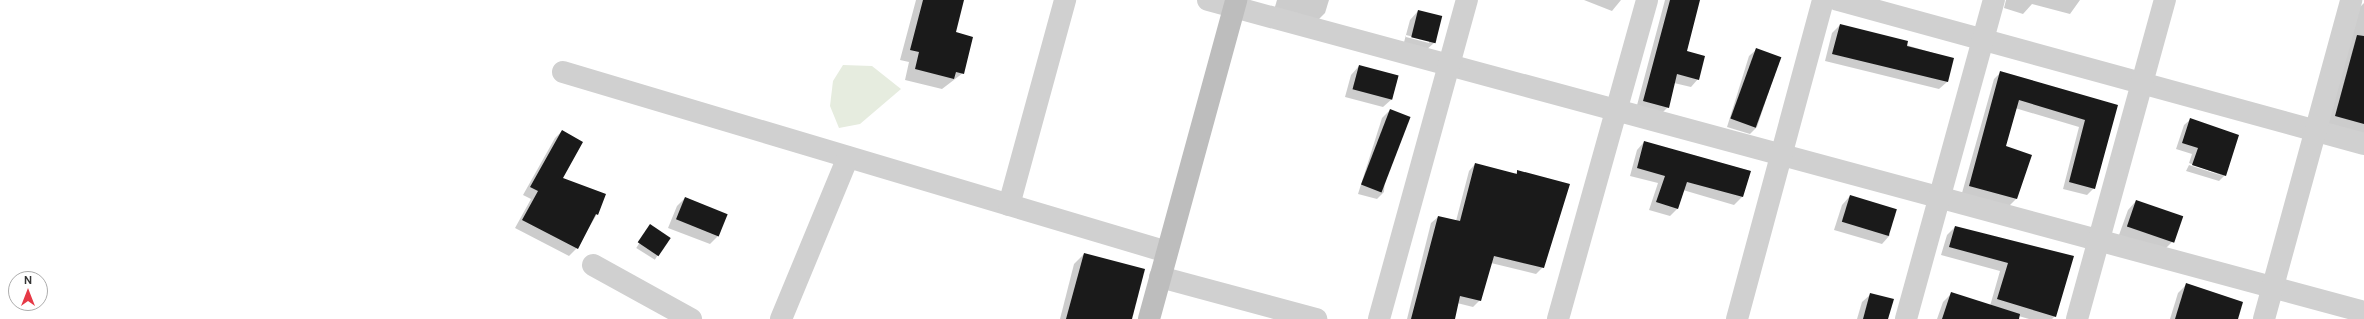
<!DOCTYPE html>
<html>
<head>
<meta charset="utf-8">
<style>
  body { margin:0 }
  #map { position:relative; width:2364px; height:319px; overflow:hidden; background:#fff; font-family:"DM Sans",sans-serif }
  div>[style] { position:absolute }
  .green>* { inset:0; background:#e6ecdf }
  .shadow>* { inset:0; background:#0003; transform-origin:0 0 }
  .building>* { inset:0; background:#1a1a1a; transform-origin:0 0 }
  .street>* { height:22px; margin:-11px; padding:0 11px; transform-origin:11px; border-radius:11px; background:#d0d0d0 }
  .secondary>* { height:22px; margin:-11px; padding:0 11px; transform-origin:11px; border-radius:11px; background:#bdbdbd }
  span { translate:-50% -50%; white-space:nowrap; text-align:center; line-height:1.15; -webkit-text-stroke:4px #fff; paint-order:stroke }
  .north { position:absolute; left:8px; top:271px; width:40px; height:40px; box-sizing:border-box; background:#fff; border:1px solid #adadad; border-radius:50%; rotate:0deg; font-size:11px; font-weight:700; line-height:16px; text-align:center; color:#333 }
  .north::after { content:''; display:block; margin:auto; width:14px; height:18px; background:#e63946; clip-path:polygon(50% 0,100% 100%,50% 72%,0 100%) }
</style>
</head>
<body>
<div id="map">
  <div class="green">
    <i style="clip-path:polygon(843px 65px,872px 66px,901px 89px,860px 124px,839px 128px,830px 106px,833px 81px)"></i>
  </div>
  <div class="shadow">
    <i style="clip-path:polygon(916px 0,963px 0,955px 33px,963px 73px,942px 89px,905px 80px,909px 62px,900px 60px)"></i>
    <i style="clip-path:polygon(1277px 0,1329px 0,1325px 13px,1317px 21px,1274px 10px)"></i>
    <i style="clip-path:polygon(1584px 0,1621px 0,1612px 11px)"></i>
    <i style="clip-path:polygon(1665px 0,1699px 0,1686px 52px,1698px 79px,1691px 87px,1674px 83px,1668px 107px,1660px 115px,1636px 109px)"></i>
    <i style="clip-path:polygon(2006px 0,2080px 0,2070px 14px,2032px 4px,2023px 14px,2004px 8px)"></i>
    <i style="clip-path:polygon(2364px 3px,2364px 137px,2325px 127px,2358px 9px)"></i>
    <i style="clip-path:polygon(evenodd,1418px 11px,1440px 17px,1434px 43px,1425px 51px,1403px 46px,1410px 20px,1418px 11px,1406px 35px,1429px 41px,1429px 43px,1406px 37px,1406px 35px)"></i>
    <i style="clip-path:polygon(1840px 25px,1953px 59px,1947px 82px,1939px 89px,1825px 61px,1832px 33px)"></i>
    <i style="clip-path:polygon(1757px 49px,1780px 58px,1757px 127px,1750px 134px,1727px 127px,1749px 56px)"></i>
    <i style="clip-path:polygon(1359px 66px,1397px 77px,1392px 99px,1383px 107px,1345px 97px,1351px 75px)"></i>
    <i style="clip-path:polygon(2001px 72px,2117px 106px,2094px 188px,2087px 195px,2063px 189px,2079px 127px,2015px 108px,2004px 147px,2016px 199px,2009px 206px,1962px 193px,1994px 79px)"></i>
    <i style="clip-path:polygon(1390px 110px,1384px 192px,1377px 199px,1358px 194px,1382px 118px)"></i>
    <i style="clip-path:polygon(2191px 119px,2225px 175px,2219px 181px,2186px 171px,2189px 165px,2223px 176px,2189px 163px,2192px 154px,2176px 149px,2184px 125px)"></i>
    <i style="clip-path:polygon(562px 131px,561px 178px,597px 214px,577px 248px,569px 256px,515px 228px,531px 199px,523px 195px,555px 138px)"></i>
    <i style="clip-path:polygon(1644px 142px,1750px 171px,1742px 197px,1734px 205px,1683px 190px,1677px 209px,1670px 216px,1649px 210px,1658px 183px,1630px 176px,1637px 150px)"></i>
    <i style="clip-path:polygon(1475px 164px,1515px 174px,1518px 171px,1543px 267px,1536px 274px,1491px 263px,1480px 300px,1473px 307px,1457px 303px,1454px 319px,1407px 319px,1431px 223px,1438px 217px,1456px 221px,1469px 171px)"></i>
    <i style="clip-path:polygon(1850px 196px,1890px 235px,1882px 244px,1834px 230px,1842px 205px)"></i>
    <i style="clip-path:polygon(685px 198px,718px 236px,710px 244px,668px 228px,677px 206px)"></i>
    <i style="clip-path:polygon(2136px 201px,2172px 242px,2164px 250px,2119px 235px,2128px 210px)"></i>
    <i style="left:650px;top:226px;width:22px;height:26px;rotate:32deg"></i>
    <i style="clip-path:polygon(1955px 227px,2072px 257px,2055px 316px,2052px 319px,2029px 319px,1998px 310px,1995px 319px,1937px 319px,1943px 302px,1951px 294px,1990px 306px,2000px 271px,1941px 255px,1947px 235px)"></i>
    <i style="clip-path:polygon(1084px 254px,1131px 319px,1060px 319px,1074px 264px)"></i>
    <i style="clip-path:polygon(2187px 284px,2237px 319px,2170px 319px,2178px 293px)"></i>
    <i style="clip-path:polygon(1871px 294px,1887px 319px,1857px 319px,1862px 302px)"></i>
  </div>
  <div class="building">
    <i style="clip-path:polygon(923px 0,964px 0,956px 32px,973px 37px,964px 74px,956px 72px,954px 79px,915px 69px,919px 52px,910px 50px)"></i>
    <i style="clip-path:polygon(1670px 0,1700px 0,1687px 51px,1705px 56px,1699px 80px,1677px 74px,1669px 108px,1643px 101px)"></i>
    <i style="left:1418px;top:10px;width:25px;height:28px;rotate:14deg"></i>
    <i style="clip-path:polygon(1840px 24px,1908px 41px,1907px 46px,1954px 58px,1948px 82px,1832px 54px)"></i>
    <i style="clip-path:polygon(2357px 35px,2364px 36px,2364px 124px,2335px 116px)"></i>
    <i style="left:1756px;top:48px;width:27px;height:75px;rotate:20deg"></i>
    <i style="left:1359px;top:65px;width:41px;height:25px;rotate:15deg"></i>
    <i style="clip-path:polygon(2000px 71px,2118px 105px,2095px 189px,2069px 182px,2085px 120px,2019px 100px,2006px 146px,2032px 155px,2017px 199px,1969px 186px)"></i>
    <i style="left:1390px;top:109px;width:22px;height:81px;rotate:21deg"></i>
    <i style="clip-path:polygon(2190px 118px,2239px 135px,2226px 176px,2192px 165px,2198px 148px,2182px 143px)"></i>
    <i style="clip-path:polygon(562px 130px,583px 142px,563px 178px,606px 194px,598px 215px,596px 214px,578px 249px,522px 220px,538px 191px,530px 187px)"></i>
    <i style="clip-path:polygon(1644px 141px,1751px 171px,1743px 197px,1687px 182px,1678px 209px,1656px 202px,1665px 176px,1637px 168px)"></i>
    <i style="clip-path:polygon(1475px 163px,1517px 174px,1517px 170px,1570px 184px,1544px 268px,1494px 256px,1481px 301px,1460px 296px,1455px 319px,1411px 319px,1438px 216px,1460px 221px)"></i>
    <i style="left:1850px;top:195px;width:49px;height:28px;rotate:17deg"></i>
    <i style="left:685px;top:197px;width:46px;height:24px;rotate:22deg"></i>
    <i style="left:2136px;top:200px;width:50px;height:28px;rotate:19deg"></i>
    <i style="left:650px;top:224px;width:25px;height:22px;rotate:34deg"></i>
    <i style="clip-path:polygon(1955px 226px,2074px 256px,2056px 317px,1997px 299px,2008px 263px,1949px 247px)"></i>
    <i style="clip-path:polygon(1084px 253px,1145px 269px,1132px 319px,1066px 319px)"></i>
    <i style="clip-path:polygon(2186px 283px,2243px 302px,2238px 319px,2175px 319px)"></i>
    <i style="clip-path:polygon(1951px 292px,2020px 314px,2019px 319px,1942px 319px)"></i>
    <i style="clip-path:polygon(1870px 293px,1894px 299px,1888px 319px,1863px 319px)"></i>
  </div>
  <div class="street">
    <i style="left:1208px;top:0;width:1197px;rotate:15.1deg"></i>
    <i style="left:1838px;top:0;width:545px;rotate:15.31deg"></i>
    <i style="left:563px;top:72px;width:630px;rotate:16.59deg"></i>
    <i style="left:1009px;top:205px;width:213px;rotate:-74.7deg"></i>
    <i style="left:593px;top:265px;width:112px;rotate:28.9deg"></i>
    <i style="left:1160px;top:277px;width:162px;rotate:15.1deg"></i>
    <i style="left:781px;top:319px;width:175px;rotate:-67.5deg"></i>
    <i style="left:1379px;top:319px;width:331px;rotate:-74.6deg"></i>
    <i style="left:1558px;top:319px;width:331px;rotate:-74.4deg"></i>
    <i style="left:1737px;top:319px;width:330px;rotate:-74.9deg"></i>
    <i style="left:1906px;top:319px;width:331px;rotate:-74.6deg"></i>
    <i style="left:2077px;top:319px;width:331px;rotate:-74.6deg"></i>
    <i style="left:2264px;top:319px;width:331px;rotate:-74.7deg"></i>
  </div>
  <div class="secondary">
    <i style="left:1149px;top:319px;width:331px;rotate:-74.7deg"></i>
  </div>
  <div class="north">N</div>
</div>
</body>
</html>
